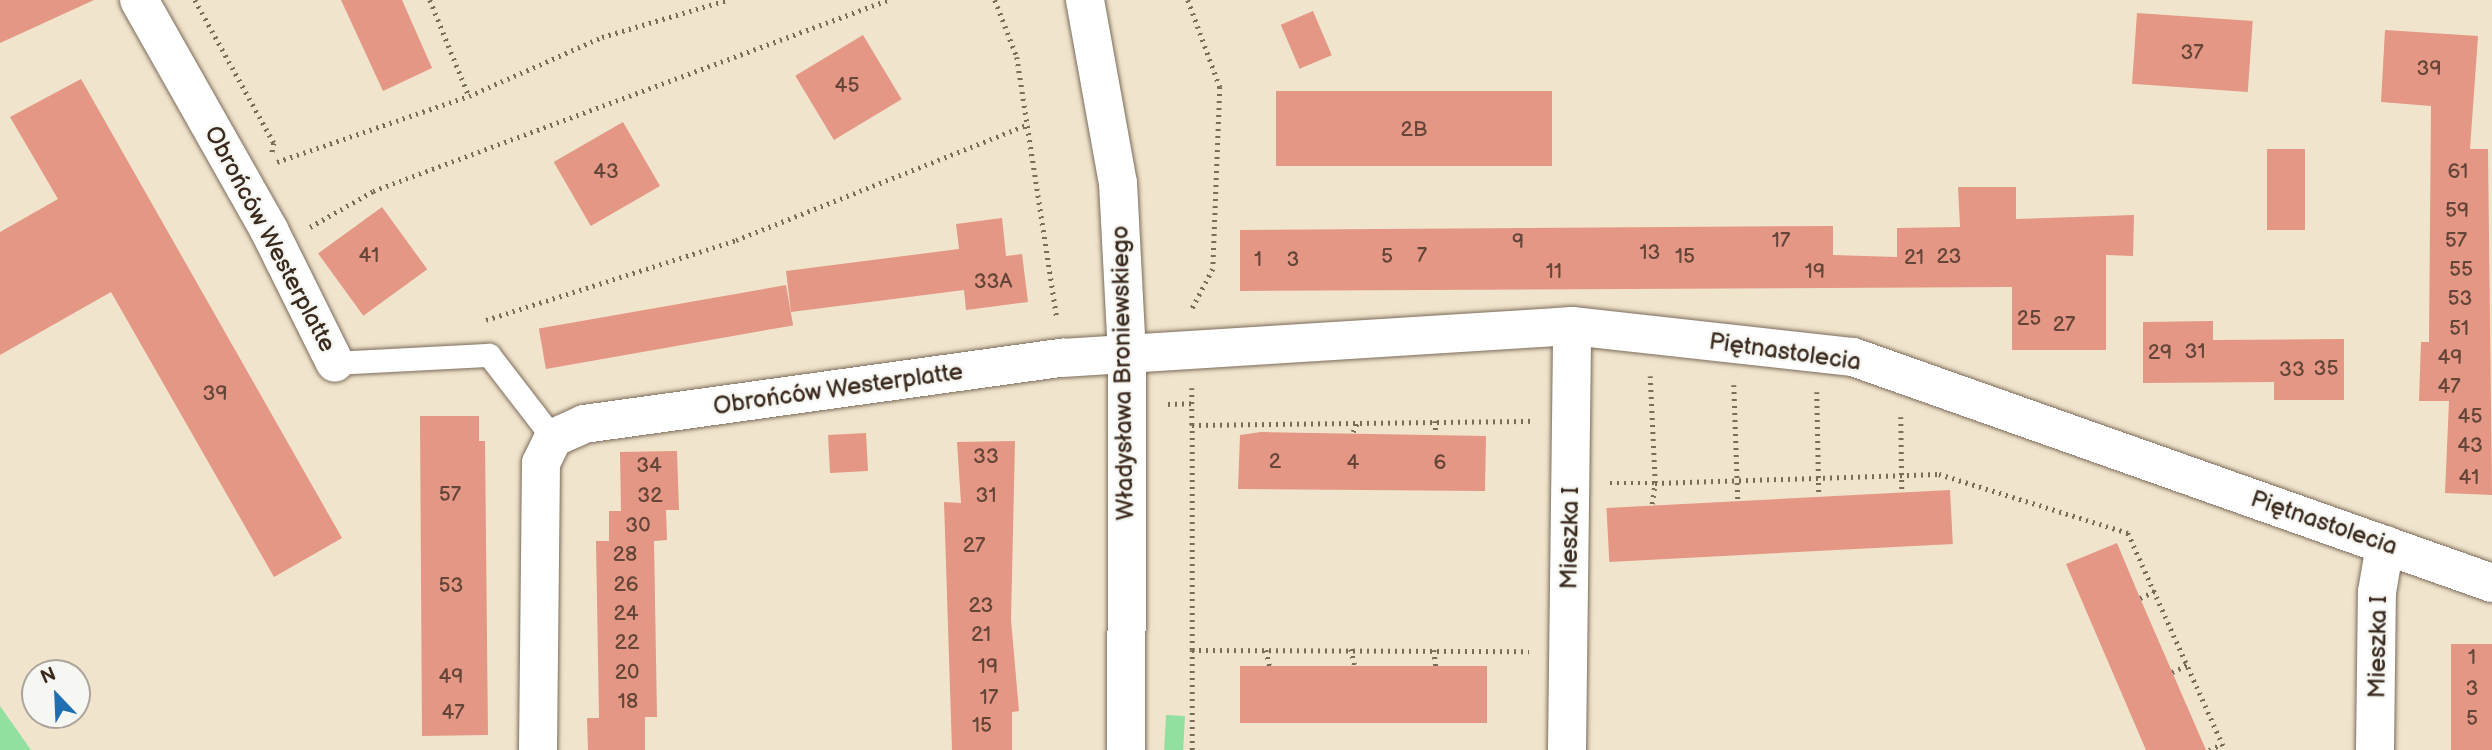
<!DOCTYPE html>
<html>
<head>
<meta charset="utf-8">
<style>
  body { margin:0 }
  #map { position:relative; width:2492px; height:750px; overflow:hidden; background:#f1e4cc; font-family:"Balsamiq Sans",sans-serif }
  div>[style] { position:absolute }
  .green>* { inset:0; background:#91e09f; transform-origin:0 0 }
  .building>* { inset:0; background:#e39784; transform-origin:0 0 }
  .path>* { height:4.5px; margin-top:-2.25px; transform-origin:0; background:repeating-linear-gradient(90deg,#7b6b5b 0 2px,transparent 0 7px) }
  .roads { filter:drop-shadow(0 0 2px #7b6b5b) drop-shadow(0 0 2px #7b6b5b) }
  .service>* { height:23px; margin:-11.5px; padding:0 11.5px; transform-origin:11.5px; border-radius:11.5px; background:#fff }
  .minor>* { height:38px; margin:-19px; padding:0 19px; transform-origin:19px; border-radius:19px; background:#fff }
  .tertiary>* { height:38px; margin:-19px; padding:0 19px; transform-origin:19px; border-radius:19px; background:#fff }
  span { translate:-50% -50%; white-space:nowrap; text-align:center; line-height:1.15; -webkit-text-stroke:5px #f6f6f2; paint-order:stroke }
  .number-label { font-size:21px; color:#654538 }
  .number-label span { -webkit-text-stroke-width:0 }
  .street-label { font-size:24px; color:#3b2a1e }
  .north { position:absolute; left:21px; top:659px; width:70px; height:70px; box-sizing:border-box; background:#f6f6f2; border:2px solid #aba49d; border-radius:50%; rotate:337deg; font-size:19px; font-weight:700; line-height:28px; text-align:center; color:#3b2a1e }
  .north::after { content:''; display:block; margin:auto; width:24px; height:32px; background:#1f6fb2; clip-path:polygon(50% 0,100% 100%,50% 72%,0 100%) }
</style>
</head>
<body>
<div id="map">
  <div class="green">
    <i style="clip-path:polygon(0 706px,31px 750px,0 750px)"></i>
    <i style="left:1166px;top:715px;width:19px;height:35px;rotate:3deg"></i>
  </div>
  <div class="building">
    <i style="clip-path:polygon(0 0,94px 0,0 43px)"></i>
    <i style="clip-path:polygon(341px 0,402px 0,432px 68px,383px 91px)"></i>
    <i style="left:1313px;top:11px;width:48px;height:35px;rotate:67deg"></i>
    <i style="left:2137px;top:13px;width:116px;height:71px;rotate:4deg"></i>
    <i style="clip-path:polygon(2385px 30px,2478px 36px,2470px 149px,2488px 149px,2492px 495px,2445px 493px,2449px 401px,2419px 401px,2421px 342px,2429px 342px,2431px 106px,2381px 102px)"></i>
    <i style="left:863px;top:35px;width:75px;height:79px;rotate:59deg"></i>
    <i style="clip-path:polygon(81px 79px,342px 538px,274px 577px,111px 292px,0 355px,0 232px,58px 199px,10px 117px)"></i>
    <i style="left:1276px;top:91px;width:276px;height:75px"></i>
    <i style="left:623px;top:122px;width:74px;height:80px;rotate:60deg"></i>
    <i style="left:2267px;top:149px;width:38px;height:81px"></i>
    <i style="clip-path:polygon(1958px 187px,2016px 187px,2016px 219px,2134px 215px,2133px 256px,2106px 255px,2106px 350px,2012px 350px,2012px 287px,1240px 291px,1240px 230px,1833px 226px,1833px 255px,1897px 257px,1897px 228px,1960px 227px)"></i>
    <i style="left:382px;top:207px;width:77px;height:79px;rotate:54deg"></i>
    <i style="clip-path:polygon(1002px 218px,1006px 256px,1022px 254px,1028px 302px,966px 310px,964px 290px,791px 312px,786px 271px,959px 249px,956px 224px)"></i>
    <i style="left:786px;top:285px;width:41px;height:251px;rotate:80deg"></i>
    <i style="clip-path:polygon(2213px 321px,2213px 340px,2344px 339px,2344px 400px,2274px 400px,2274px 382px,2143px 383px,2143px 322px)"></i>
    <i style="clip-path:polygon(420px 416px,479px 416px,479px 441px,485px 441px,488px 735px,422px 736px)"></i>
    <i style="clip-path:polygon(1261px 432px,1486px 436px,1485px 491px,1238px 489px,1240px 435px)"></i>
    <i style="left:866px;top:433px;width:38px;height:38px;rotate:87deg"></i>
    <i style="clip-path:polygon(1015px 441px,1011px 620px,1019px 711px,1012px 712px,1012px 750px,952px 750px,944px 502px,961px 503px,957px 442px)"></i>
    <i style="clip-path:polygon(677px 451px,679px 510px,666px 510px,667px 540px,654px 541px,657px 717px,645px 717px,645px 750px,588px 750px,587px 718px,599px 718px,596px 541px,609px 541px,609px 511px,621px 511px,620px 452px)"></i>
    <i style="left:1950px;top:490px;width:54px;height:344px;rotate:87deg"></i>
    <i style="clip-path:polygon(2117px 543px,2140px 598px,2206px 750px,2146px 750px,2066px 564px)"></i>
    <i style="left:2451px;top:644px;width:41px;height:106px"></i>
    <i style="left:1240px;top:666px;width:247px;height:57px"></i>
  </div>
  <div class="path">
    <i style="left:195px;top:0;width:163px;rotate:61.1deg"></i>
    <i style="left:274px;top:143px;width:10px;rotate:101deg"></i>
    <i style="left:430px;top:0;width:104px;rotate:67.9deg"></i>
    <i style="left:995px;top:0;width:61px;rotate:68.9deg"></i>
    <i style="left:1017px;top:57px;width:264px;rotate:81.3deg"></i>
    <i style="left:1188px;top:0;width:93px;rotate:69.8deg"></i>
    <i style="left:1220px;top:87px;width:182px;rotate:92.2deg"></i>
    <i style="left:1213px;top:269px;width:45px;rotate:117.7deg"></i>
    <i style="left:277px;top:162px;width:203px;rotate:-19deg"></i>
    <i style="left:469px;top:96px;width:145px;rotate:-23.9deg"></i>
    <i style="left:602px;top:37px;width:130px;rotate:-16.5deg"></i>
    <i style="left:310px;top:227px;width:73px;rotate:-29.7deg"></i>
    <i style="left:373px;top:191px;width:549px;rotate:-20.35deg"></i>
    <i style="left:486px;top:320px;width:262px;rotate:-17.7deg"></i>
    <i style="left:736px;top:240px;width:315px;rotate:-21.6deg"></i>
    <i style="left:1734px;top:385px;width:115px;rotate:88deg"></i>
    <i style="left:1192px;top:388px;width:37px;rotate:90deg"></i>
    <i style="left:1192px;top:425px;width:340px;rotate:-0.7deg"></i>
    <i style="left:1817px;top:392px;width:104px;rotate:88.9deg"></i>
    <i style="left:1168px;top:404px;width:24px;rotate:-2deg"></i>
    <i style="left:1901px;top:417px;width:76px;rotate:89.2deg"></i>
    <i style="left:1435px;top:421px;width:12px;rotate:85deg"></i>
    <i style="left:1353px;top:432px;width:12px;rotate:-66deg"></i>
    <i style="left:1610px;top:483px;width:45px"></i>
    <i style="left:1655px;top:483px;width:107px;rotate:-92.7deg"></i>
    <i style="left:1652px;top:504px;width:21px;rotate:-82deg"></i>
    <i style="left:1655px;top:483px;width:284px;rotate:-1.8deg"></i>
    <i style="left:1939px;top:474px;width:198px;rotate:17.3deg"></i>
    <i style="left:2128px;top:533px;width:238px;rotate:65.9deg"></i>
    <i style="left:2140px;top:598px;width:17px;rotate:-25deg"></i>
    <i style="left:1351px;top:649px;width:18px;rotate:77deg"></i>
    <i style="left:1192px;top:650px;width:225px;rotate:-90deg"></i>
    <i style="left:1266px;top:650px;width:17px;rotate:77deg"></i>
    <i style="left:1434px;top:650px;width:17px;rotate:83deg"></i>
    <i style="left:2172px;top:672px;width:17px;rotate:-25deg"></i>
    <i style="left:1192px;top:750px;width:100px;rotate:-90deg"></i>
    <i style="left:1192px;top:650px;width:337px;rotate:0.2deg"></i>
    <i style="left:2209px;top:750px;width:14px;rotate:-25deg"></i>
  </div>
  <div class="roads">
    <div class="service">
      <i style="left:335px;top:363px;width:154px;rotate:-3deg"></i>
      <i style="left:489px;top:355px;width:105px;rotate:52.4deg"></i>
    </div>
    <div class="minor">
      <i style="left:139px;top:0;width:264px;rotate:60.5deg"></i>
      <i style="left:269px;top:230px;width:148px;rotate:63.6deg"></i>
      <i style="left:538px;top:750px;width:287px;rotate:-89.4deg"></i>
      <i style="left:541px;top:463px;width:28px;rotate:-64deg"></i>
      <i style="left:553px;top:438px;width:34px;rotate:-24deg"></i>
      <i style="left:584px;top:424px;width:483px;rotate:-7.9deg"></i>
      <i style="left:1062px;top:358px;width:511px;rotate:-3.59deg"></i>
      <i style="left:1572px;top:326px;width:283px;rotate:6.3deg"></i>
      <i style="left:1853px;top:357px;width:678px;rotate:19.48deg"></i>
      <i style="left:1567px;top:750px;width:424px;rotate:-89.3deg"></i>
      <i style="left:2375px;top:750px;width:158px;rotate:-89.3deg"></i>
      <i style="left:2377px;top:592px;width:48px;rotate:-80.3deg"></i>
    </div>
    <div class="tertiary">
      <i style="left:1085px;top:0;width:186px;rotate:79.8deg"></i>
      <i style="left:1118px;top:183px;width:170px;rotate:87deg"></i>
      <i style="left:1127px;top:353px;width:397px;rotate:90.1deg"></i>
    </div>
  </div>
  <div class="number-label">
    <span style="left:2192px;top:53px">37</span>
    <span style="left:2429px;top:69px">39</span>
    <span style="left:847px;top:86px">45</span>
    <span style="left:1414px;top:130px">2B</span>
    <span style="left:606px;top:172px">43</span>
    <span style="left:2458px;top:172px">61</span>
    <span style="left:2457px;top:211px">59</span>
    <span style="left:1781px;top:241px">17</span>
    <span style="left:2456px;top:241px">57</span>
    <span style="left:1518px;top:242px">9</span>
    <span style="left:1650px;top:253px">13</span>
    <span style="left:369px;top:256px">41</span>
    <span style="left:1422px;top:256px">7</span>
    <span style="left:1387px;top:257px">5</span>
    <span style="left:1685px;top:257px">15</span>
    <span style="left:1949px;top:257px">23</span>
    <span style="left:1914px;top:258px">21</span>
    <span style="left:1258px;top:260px">1</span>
    <span style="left:1293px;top:260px">3</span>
    <span style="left:2461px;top:270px">55</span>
    <span style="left:1554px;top:272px">11</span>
    <span style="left:1815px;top:272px">19</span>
    <span style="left:993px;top:282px">33A</span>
    <span style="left:2460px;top:299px">53</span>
    <span style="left:2029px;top:319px">25</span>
    <span style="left:2064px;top:325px">27</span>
    <span style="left:2459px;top:329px">51</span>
    <span style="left:2195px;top:352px">31</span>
    <span style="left:2160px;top:353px">29</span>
    <span style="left:2450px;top:358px">49</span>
    <span style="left:2326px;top:369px">35</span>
    <span style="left:2292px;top:370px">33</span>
    <span style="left:2449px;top:387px">47</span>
    <span style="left:215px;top:394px">39</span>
    <span style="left:2470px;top:417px">45</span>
    <span style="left:2470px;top:446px">43</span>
    <span style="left:986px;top:457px">33</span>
    <span style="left:1275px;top:462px">2</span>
    <span style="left:1353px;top:463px">4</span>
    <span style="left:1440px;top:463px">6</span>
    <span style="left:649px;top:466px">34</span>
    <span style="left:2469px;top:478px">41</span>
    <span style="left:450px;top:495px">57</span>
    <span style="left:650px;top:496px">32</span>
    <span style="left:986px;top:496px">31</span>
    <span style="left:638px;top:526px">30</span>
    <span style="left:974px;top:546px">27</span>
    <span style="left:625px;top:555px">28</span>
    <span style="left:626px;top:585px">26</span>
    <span style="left:451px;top:586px">53</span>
    <span style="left:981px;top:606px">23</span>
    <span style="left:626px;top:614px">24</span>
    <span style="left:981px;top:635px">21</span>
    <span style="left:627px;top:643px">22</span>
    <span style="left:2472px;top:658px">1</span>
    <span style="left:988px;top:667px">19</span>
    <span style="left:627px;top:673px">20</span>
    <span style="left:451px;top:677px">49</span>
    <span style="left:2472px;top:689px">3</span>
    <span style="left:989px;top:698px">17</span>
    <span style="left:628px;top:702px">18</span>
    <span style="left:453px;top:713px">47</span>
    <span style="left:2472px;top:719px">5</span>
    <span style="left:982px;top:726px">15</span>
  </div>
  <div class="street-label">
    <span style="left:270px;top:239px;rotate:62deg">Obrońców Westerplatte</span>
    <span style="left:1785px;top:352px;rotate:8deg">Piętnastolecia</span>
    <span style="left:1123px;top:373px;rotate:-91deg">Władysława Broniewskiego</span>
    <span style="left:838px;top:389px;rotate:-8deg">Obrońców Westerplatte</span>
    <span style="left:2324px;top:523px;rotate:19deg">Piętnastolecia</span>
    <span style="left:1570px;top:538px;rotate:-89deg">Mieszka I</span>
    <span style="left:2378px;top:647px;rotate:-89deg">Mieszka I</span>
  </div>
  <div class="north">N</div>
</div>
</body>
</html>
